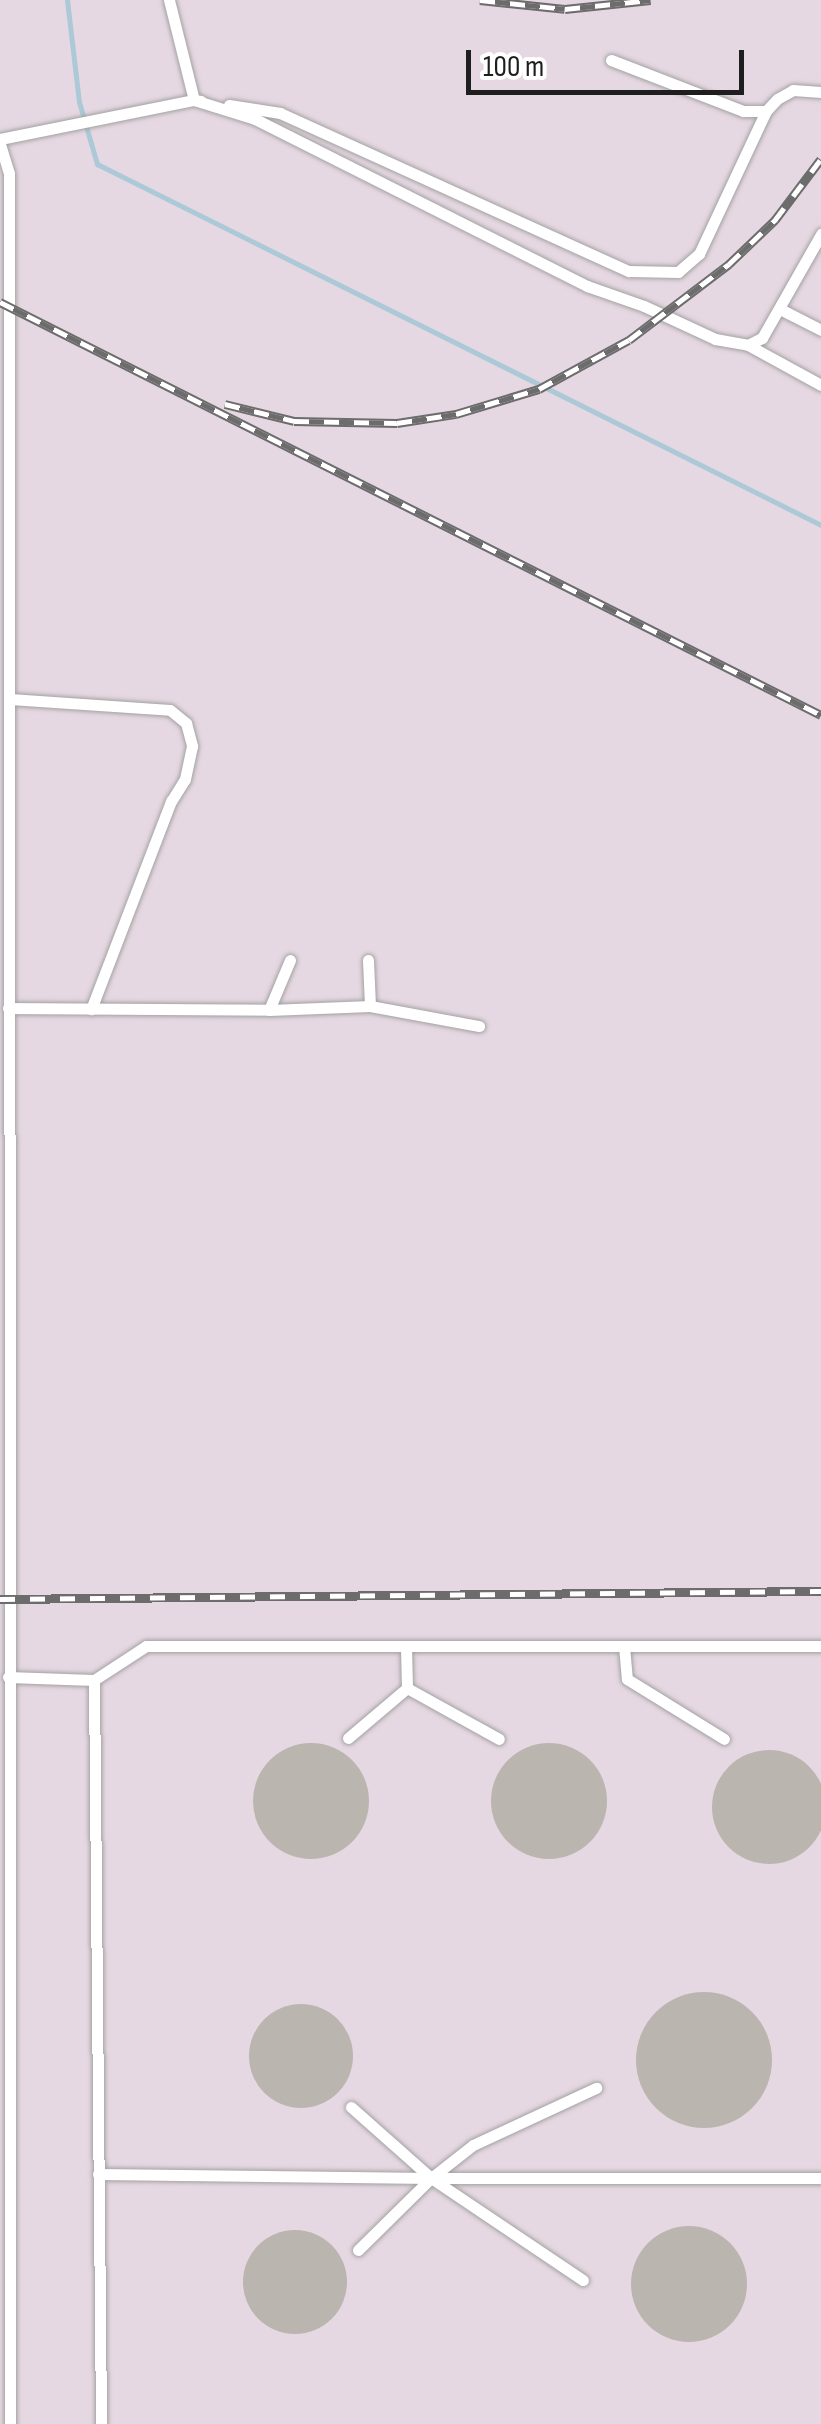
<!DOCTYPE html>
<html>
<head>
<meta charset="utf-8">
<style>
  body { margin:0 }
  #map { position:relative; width:821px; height:2424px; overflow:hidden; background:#eeece6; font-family:"Sofia Sans Condensed",sans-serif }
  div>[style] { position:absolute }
  .industrial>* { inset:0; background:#e6d8e2; transform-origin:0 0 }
  .stream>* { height:5px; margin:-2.5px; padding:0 2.5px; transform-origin:2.5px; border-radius:2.5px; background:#abc9d7 }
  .building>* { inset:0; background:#bbb5af }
  .round { border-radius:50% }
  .roads { filter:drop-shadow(0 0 2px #a2a2a2) drop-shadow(0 0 2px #a2a2a2) }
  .lane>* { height:11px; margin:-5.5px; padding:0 5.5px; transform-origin:5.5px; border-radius:5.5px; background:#fff }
  .rail>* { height:9px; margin-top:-4.5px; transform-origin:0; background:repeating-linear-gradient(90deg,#fff 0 15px,#6c6c6c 0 30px); box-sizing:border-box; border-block:2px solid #6c6c6c }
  span { translate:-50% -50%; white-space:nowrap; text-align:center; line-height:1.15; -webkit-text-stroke:9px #fff; paint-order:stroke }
  .scale { position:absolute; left:466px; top:50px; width:278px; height:45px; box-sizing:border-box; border:5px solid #1e1e1e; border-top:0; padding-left:12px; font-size:30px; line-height:35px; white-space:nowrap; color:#1e1e1e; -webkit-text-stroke:8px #fff; paint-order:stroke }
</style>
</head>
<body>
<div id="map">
  <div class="industrial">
    <i style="left:0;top:0;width:821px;height:2424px"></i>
  </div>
  <div class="stream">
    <i style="left:67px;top:0;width:103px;rotate:83.3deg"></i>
    <i style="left:79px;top:102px;width:65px;rotate:73.8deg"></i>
    <i style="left:97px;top:164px;width:809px;rotate:26.5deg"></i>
  </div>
  <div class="building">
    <i class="round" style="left:491px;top:1743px;width:116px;height:116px"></i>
    <i class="round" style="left:253px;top:1743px;width:116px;height:116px"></i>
    <i class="round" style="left:712px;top:1750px;width:114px;height:114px"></i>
    <i class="round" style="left:636px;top:1992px;width:136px;height:136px"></i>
    <i class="round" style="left:249px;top:2004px;width:104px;height:104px"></i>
    <i class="round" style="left:631px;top:2226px;width:116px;height:116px"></i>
    <i class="round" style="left:243px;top:2230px;width:104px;height:104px"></i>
  </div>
  <div class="roads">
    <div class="lane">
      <i style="left:169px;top:0;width:103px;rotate:76deg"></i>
      <i style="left:194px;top:100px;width:7px;rotate:8deg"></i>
      <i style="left:611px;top:60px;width:142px;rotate:21.1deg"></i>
      <i style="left:743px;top:111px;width:23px"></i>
      <i style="left:766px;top:111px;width:16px;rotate:-47deg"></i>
      <i style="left:777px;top:99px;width:18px;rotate:-29deg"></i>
      <i style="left:793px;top:90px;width:28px;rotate:4deg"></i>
      <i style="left:229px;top:105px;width:52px;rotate:8.9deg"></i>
      <i style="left:280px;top:113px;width:383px;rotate:24.4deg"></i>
      <i style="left:629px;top:271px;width:49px;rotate:1.2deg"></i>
      <i style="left:678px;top:272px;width:28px;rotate:-41deg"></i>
      <i style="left:699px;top:254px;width:158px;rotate:-64.9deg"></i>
      <i style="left:0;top:139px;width:198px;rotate:-11.4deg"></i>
      <i style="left:194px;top:100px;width:64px;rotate:17.3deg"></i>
      <i style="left:255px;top:119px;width:372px;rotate:26.7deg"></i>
      <i style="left:587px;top:286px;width:60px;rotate:19.3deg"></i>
      <i style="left:644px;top:306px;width:78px;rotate:24.9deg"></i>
      <i style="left:715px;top:339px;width:34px;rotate:10deg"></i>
      <i style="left:748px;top:345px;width:16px;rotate:-27deg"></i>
      <i style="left:762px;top:338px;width:120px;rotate:-60.4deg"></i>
      <i style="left:0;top:144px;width:30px;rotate:73deg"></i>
      <i style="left:9px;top:173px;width:2251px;rotate:89.97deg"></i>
      <i style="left:780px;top:309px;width:46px;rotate:27.1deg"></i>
      <i style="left:748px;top:345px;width:83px;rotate:28.7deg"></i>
      <i style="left:10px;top:699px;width:160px;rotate:3.9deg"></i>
      <i style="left:170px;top:710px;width:21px;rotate:39deg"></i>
      <i style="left:186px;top:723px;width:24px;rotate:75deg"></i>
      <i style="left:192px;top:746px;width:34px;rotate:102deg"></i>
      <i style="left:185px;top:779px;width:26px;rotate:122deg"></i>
      <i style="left:171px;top:801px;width:223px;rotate:111deg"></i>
      <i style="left:290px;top:960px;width:54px;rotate:112.8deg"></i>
      <i style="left:269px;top:1010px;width:101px;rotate:-2.3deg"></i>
      <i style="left:368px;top:960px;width:46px;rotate:87.5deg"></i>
      <i style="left:370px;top:1006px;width:111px;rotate:10.4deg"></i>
      <i style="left:8px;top:1008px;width:261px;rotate:0.4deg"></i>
      <i style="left:624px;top:1646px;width:33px;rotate:85deg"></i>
      <i style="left:627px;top:1679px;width:114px;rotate:31.7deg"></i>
      <i style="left:8px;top:1677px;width:86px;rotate:2deg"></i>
      <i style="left:94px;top:1680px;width:62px;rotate:-33.2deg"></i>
      <i style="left:146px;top:1646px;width:675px"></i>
      <i style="left:94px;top:1680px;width:744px;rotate:89.46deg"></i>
      <i style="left:407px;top:1688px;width:105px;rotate:29deg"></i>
      <i style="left:348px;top:1738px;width:77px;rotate:-40.3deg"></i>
      <i style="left:407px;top:1688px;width:42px;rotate:-91.4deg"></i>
      <i style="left:351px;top:2107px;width:107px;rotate:41.6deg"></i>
      <i style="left:431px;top:2178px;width:390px"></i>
      <i style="left:98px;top:2174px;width:333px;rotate:0.7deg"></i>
      <i style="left:431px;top:2178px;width:53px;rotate:-38.2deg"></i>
      <i style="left:473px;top:2145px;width:136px;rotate:-24.9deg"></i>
      <i style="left:358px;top:2250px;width:103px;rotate:-44.6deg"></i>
      <i style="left:431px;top:2178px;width:183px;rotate:33.9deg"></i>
    </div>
  </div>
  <div class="rail">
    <i style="left:480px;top:0;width:85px;rotate:6deg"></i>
    <i style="left:565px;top:9px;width:86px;rotate:-6deg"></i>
    <i style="left:0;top:302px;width:919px;rotate:26.7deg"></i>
    <i style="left:225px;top:404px;width:71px;rotate:13.8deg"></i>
    <i style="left:294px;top:421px;width:103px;rotate:1.1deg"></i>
    <i style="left:397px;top:423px;width:60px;rotate:-8.7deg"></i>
    <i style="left:456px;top:414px;width:87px;rotate:-16.8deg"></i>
    <i style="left:539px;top:389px;width:102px;rotate:-28.6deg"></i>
    <i style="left:629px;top:340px;width:126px;rotate:-37.2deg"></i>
    <i style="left:729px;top:264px;width:64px;rotate:-43.7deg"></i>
    <i style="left:775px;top:220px;width:76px;rotate:-53deg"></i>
    <i style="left:0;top:1599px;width:821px;rotate:-0.56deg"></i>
  </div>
  <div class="scale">100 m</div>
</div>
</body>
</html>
